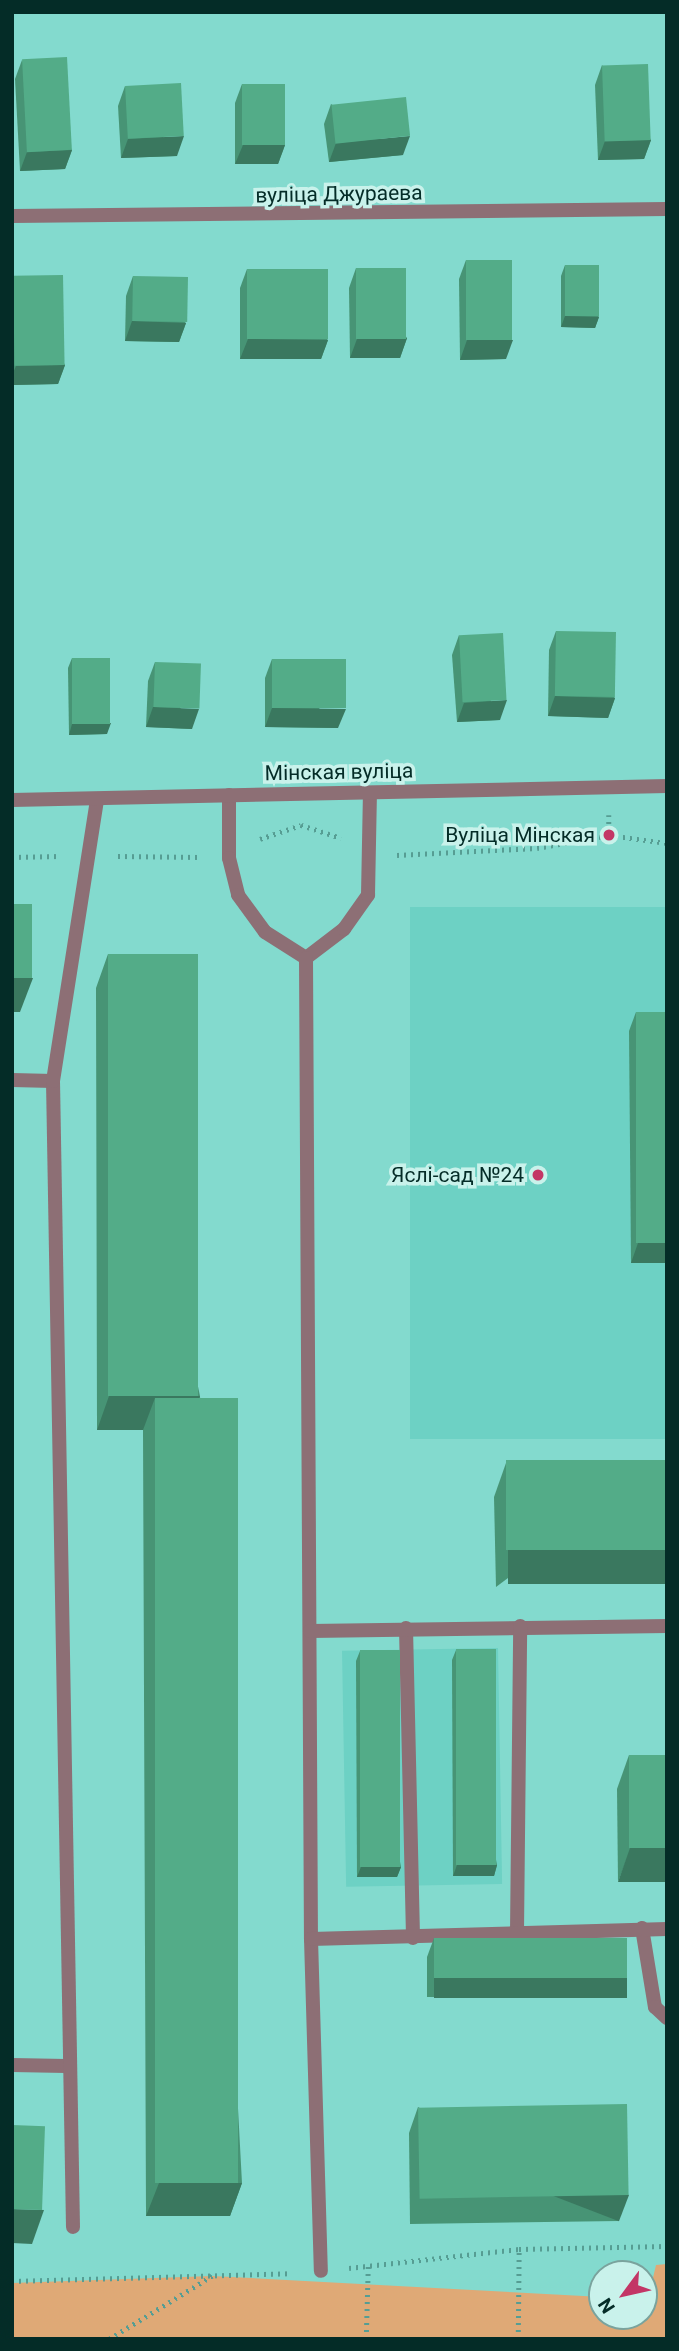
<!DOCTYPE html>
<html>
<head>
<meta charset="utf-8">
<style>
  body { margin:0 }
  #map { position:relative; width:679px; height:2351px; overflow:hidden; background:#83dace; font-family:Roboto,sans-serif }
  div>[style] { position:absolute }
  .built>* { inset:0; background:#6dd1c4; transform-origin:0 0 }
  .green>* { inset:0; background:#dfa976 }
  .path>* { height:4.5px; margin-top:-2.25px; transform-origin:0; background:repeating-linear-gradient(90deg,#569d93 0 2px,transparent 0 7px) }
  .service>* { height:14px; margin:-7px; padding:0 7px; transform-origin:7px; border-radius:7px; background:#8d6f75 }
  .minor>* { height:14px; margin:-7px; padding:0 7px; transform-origin:7px; border-radius:7px; background:#8d6f75 }
  .wall>* { inset:0; background:#479475 }
  .shaded-wall>* { inset:0; background:#3a785f; transform-origin:0 0 }
  .building>* { inset:0; background:#53ac88; transform-origin:0 0 }
  .dots>* { width:19px; height:19px; translate:-50% -50%; box-sizing:border-box; border:4px solid #c9f2eb; border-radius:50% }
  span { translate:-50% -50%; white-space:nowrap; text-align:center; line-height:1.15; -webkit-text-stroke:7px #c9f2eb; paint-order:stroke }
  .street-label { font-size:21px; color:#042c27 }
  .poi-label { font-size:21px; color:#042c27 }
  .right { translate:-100% -50%; text-align:right }
  .frame { position:absolute; inset:0; border:14px solid #042c27; pointer-events:none }
  .north { position:absolute; left:588px; top:2260px; width:70px; height:70px; box-sizing:border-box; background:#c9f2eb; border:2px solid #7aa39d; border-radius:50%; rotate:237deg; font-size:19px; font-weight:700; line-height:28px; text-align:center; color:#042c27 }
  .north::after { content:''; display:block; margin:auto; width:24px; height:32px; background:#c33666; clip-path:polygon(50% 0,100% 100%,50% 72%,0 100%) }
</style>
</head>
<body>
<div id="map">
  <div class="built">
    <i style="left:667px;top:907px;width:532px;height:257px;rotate:90deg"></i>
    <i style="left:498px;top:1648px;width:236px;height:156px;rotate:89deg"></i>
  </div>
  <div class="green">
    <i style="clip-path:polygon(667px 2264px,667px 2339px,12px 2339px,12px 2283px,212px 2276px,602px 2297px,602px 2316px,644px 2316px,656px 2265px)"></i>
  </div>
  <div class="path">
    <i style="left:609px;top:815px;width:20px;rotate:90deg"></i>
    <i style="left:260px;top:839px;width:43px;rotate:-18.9deg"></i>
    <i style="left:301px;top:825px;width:42px;rotate:18deg"></i>
    <i style="left:397px;top:855px;width:140px;rotate:-2.9deg"></i>
    <i style="left:537px;top:848px;width:73px;rotate:-10.2deg"></i>
    <i style="left:609px;top:835px;width:59px;rotate:7.9deg"></i>
    <i style="left:118px;top:856px;width:82px;rotate:0.7deg"></i>
    <i style="left:12px;top:857px;width:48px;rotate:-1.2deg"></i>
    <i style="left:349px;top:2268px;width:171px;rotate:-6.4deg"></i>
    <i style="left:519px;top:2249px;width:148px;rotate:-1.2deg"></i>
    <i style="left:12px;top:2281px;width:279px;rotate:-1.6deg"></i>
    <i style="left:109px;top:2339px;width:121px;rotate:-31.5deg"></i>
    <i style="left:366px;top:2339px;width:73px;rotate:-88.4deg"></i>
    <i style="left:518px;top:2339px;width:90px;rotate:-89.4deg"></i>
  </div>
  <div class="service">
    <i style="left:229px;top:795px;width:63px;rotate:90deg"></i>
    <i style="left:229px;top:858px;width:38px;rotate:76deg"></i>
    <i style="left:238px;top:895px;width:46px;rotate:53.9deg"></i>
    <i style="left:265px;top:932px;width:49px;rotate:32.4deg"></i>
    <i style="left:306px;top:958px;width:48px;rotate:-37.3deg"></i>
    <i style="left:344px;top:929px;width:42px;rotate:-54.8deg"></i>
    <i style="left:368px;top:895px;width:101px;rotate:-88.9deg"></i>
    <i style="left:306px;top:958px;width:981px;rotate:89.71deg"></i>
    <i style="left:311px;top:1939px;width:332px;rotate:88.3deg"></i>
    <i style="left:12px;top:1080px;width:41px;rotate:1.4deg"></i>
    <i style="left:406px;top:1628px;width:310px;rotate:88.7deg"></i>
    <i style="left:310px;top:1631px;width:357px;rotate:-0.8deg"></i>
    <i style="left:642px;top:1928px;width:80px;rotate:80.7deg"></i>
    <i style="left:655px;top:2007px;width:16px;rotate:43deg"></i>
    <i style="left:517px;top:1932px;width:306px;rotate:-89.4deg"></i>
    <i style="left:311px;top:1939px;width:356px;rotate:-1.6deg"></i>
    <i style="left:12px;top:2065px;width:54px;rotate:1.1deg"></i>
    <i style="left:73px;top:2227px;width:1146px;rotate:-91deg"></i>
    <i style="left:53px;top:1081px;width:285px;rotate:-81.1deg"></i>
  </div>
  <div class="minor">
    <i style="left:12px;top:216px;width:655px;rotate:-0.61deg"></i>
    <i style="left:12px;top:800px;width:655px;rotate:-1.22deg"></i>
  </div>
  <div class="wall">
    <i style="clip-path:polygon(22px 60px,72px 150px,65px 169px,20px 171px,15px 79px)"></i>
    <i style="clip-path:polygon(602px 65px,651px 140px,644px 159px,598px 160px,595px 85px)"></i>
    <i style="clip-path:polygon(242px 84px,285px 145px,278px 164px,235px 164px,235px 103px)"></i>
    <i style="clip-path:polygon(125px 86px,177px 156px,121px 158px,118px 106px)"></i>
    <i style="clip-path:polygon(331px 104px,403px 155px,329px 162px,324px 124px)"></i>
    <i style="clip-path:polygon(466px 260px,506px 359px,460px 360px,459px 279px)"></i>
    <i style="clip-path:polygon(565px 265px,599px 317px,595px 328px,561px 327px,561px 276px)"></i>
    <i style="clip-path:polygon(356px 268px,407px 338px,400px 358px,350px 358px,349px 288px)"></i>
    <i style="clip-path:polygon(247px 269px,328px 340px,321px 359px,240px 359px,240px 288px)"></i>
    <i style="clip-path:polygon(13px 276px,65px 365px,58px 384px,12px 385px)"></i>
    <i style="clip-path:polygon(133px 276px,186px 323px,179px 342px,125px 341px,126px 296px)"></i>
    <i style="clip-path:polygon(556px 631px,615px 698px,608px 718px,548px 716px,549px 650px)"></i>
    <i style="clip-path:polygon(459px 635px,500px 720px,457px 722px,452px 655px)"></i>
    <i style="clip-path:polygon(72px 658px,107px 734px,69px 735px,68px 668px)"></i>
    <i style="clip-path:polygon(272px 659px,338px 728px,265px 727px,265px 678px)"></i>
    <i style="clip-path:polygon(155px 662px,192px 729px,146px 727px,148px 681px)"></i>
    <i style="clip-path:polygon(108px 954px,200px 1396px,242px 2183px,230px 2216px,146px 2216px,143px 1430px,97px 1430px,96px 988px)"></i>
    <i style="clip-path:polygon(636px 1012px,667px 1263px,631px 1263px,629px 1031px)"></i>
    <i style="clip-path:polygon(667px 1460px,496px 1587px,494px 1497px,506px 1463px)"></i>
    <i style="clip-path:polygon(456px 1650px,497px 1865px,494px 1876px,453px 1876px,452px 1660px)"></i>
    <i style="clip-path:polygon(360px 1651px,401px 1867px,397px 1877px,357px 1877px,356px 1661px)"></i>
    <i style="clip-path:polygon(629px 1755px,667px 1755px,618px 1882px,617px 1789px)"></i>
    <i style="clip-path:polygon(434px 1938px,627px 1978px,620px 1998px,427px 1997px,427px 1957px)"></i>
    <i style="clip-path:polygon(418px 2107px,619px 2221px,410px 2224px,409px 2133px)"></i>
  </div>
  <div class="shaded-wall">
    <i style="clip-path:polygon(184px 136px,177px 156px,121px 158px,128px 139px)"></i>
    <i style="clip-path:polygon(410px 136px,403px 155px,329px 162px,336px 143px)"></i>
    <i style="clip-path:polygon(651px 140px,644px 159px,598px 160px,605px 141px)"></i>
    <i style="clip-path:polygon(243px 145px,285px 145px,278px 164px,235px 164px)"></i>
    <i style="clip-path:polygon(72px 150px,65px 169px,20px 171px,27px 152px)"></i>
    <i style="clip-path:polygon(565px 316px,599px 317px,595px 328px,561px 327px)"></i>
    <i style="clip-path:polygon(132px 321px,186px 323px,179px 342px,125px 341px)"></i>
    <i style="clip-path:polygon(407px 338px,400px 358px,350px 358px,357px 339px)"></i>
    <i style="clip-path:polygon(248px 339px,328px 340px,321px 359px,240px 359px)"></i>
    <i style="clip-path:polygon(467px 340px,513px 340px,506px 359px,460px 360px)"></i>
    <i style="clip-path:polygon(65px 365px,58px 384px,12px 385px,12px 375px,16px 366px)"></i>
    <i style="clip-path:polygon(555px 696px,615px 698px,608px 718px,548px 716px)"></i>
    <i style="clip-path:polygon(507px 700px,500px 720px,457px 722px,464px 703px)"></i>
    <i style="clip-path:polygon(153px 707px,199px 709px,192px 729px,146px 727px)"></i>
    <i style="clip-path:polygon(272px 708px,346px 709px,338px 728px,265px 727px)"></i>
    <i style="clip-path:polygon(111px 723px,107px 734px,69px 735px,72px 724px)"></i>
    <i style="clip-path:polygon(12px 978px,33px 978px,20px 1012px,12px 1012px)"></i>
    <i style="clip-path:polygon(638px 1243px,667px 1243px,667px 1263px,631px 1263px)"></i>
    <i style="clip-path:polygon(109px 1396px,200px 1396px,188px 1430px,155px 1398px,143px 1430px,97px 1430px)"></i>
    <i style="left:667px;top:1550px;width:34px;height:159px;rotate:90deg"></i>
    <i style="clip-path:polygon(630px 1848px,667px 1848px,667px 1882px,618px 1882px)"></i>
    <i style="clip-path:polygon(457px 1865px,497px 1865px,494px 1876px,453px 1876px)"></i>
    <i style="clip-path:polygon(361px 1867px,401px 1867px,397px 1877px,357px 1877px)"></i>
    <i style="left:434px;top:1978px;width:193px;height:20px"></i>
    <i style="clip-path:polygon(159px 2183px,242px 2183px,230px 2216px,146px 2216px)"></i>
    <i style="left:629px;top:2195px;width:28px;height:210px;rotate:111deg"></i>
    <i style="clip-path:polygon(12px 2209px,44px 2210px,32px 2244px,12px 2243px)"></i>
  </div>
  <div class="building">
    <i style="left:67px;top:57px;width:93px;height:45px;rotate:87deg"></i>
    <i style="left:648px;top:64px;width:76px;height:46px;rotate:88deg"></i>
    <i style="left:181px;top:83px;width:53px;height:56px;rotate:87deg"></i>
    <i style="left:242px;top:84px;width:43px;height:61px"></i>
    <i style="left:406px;top:97px;width:39px;height:75px;rotate:84deg"></i>
    <i style="left:466px;top:260px;width:46px;height:80px"></i>
    <i style="left:565px;top:265px;width:34px;height:51px"></i>
    <i style="left:356px;top:268px;width:50px;height:71px"></i>
    <i style="left:247px;top:269px;width:81px;height:70px"></i>
    <i style="left:63px;top:275px;width:90px;height:50px;rotate:89deg"></i>
    <i style="left:133px;top:276px;width:55px;height:45px;rotate:1deg"></i>
    <i style="left:556px;top:631px;width:60px;height:65px;rotate:1deg"></i>
    <i style="left:503px;top:633px;width:67px;height:44px;rotate:87deg"></i>
    <i style="left:72px;top:658px;width:38px;height:66px"></i>
    <i style="left:272px;top:659px;width:74px;height:49px"></i>
    <i style="left:155px;top:662px;width:46px;height:45px;rotate:2deg"></i>
    <i style="left:12px;top:904px;width:20px;height:74px"></i>
    <i style="left:108px;top:954px;width:90px;height:442px"></i>
    <i style="left:636px;top:1012px;width:31px;height:231px"></i>
    <i style="left:155px;top:1398px;width:83px;height:785px"></i>
    <i style="left:667px;top:1460px;width:90px;height:161px;rotate:90deg"></i>
    <i style="left:496px;top:1649px;width:216px;height:40px;rotate:90deg"></i>
    <i style="left:400px;top:1650px;width:217px;height:40px;rotate:90deg"></i>
    <i style="left:629px;top:1755px;width:38px;height:93px"></i>
    <i style="left:434px;top:1938px;width:193px;height:40px"></i>
    <i style="left:627px;top:2104px;width:91px;height:209px;rotate:89deg"></i>
    <i style="left:12px;top:2125px;width:33px;height:84px;rotate:2deg"></i>
  </div>
  <div class="dots">
    <i style="left:609px;top:835px;background:#c33666"></i>
    <i style="left:538px;top:1175px;background:#c33666"></i>
  </div>
  <div class="street-label">
    <span style="left:339px;top:194px;rotate:-1deg">вуліца Джураева</span>
    <span style="left:339px;top:772px;rotate:-1deg">Мінская вуліца</span>
  </div>
  <div class="poi-label">
    <span class="right" style="left:595px;top:835px">Вуліца Мінская</span>
    <span class="right" style="left:524px;top:1175px">Яслі-сад №24</span>
  </div>
  <div class="frame"></div>
  <div class="north">N</div>
</div>
</body>
</html>
